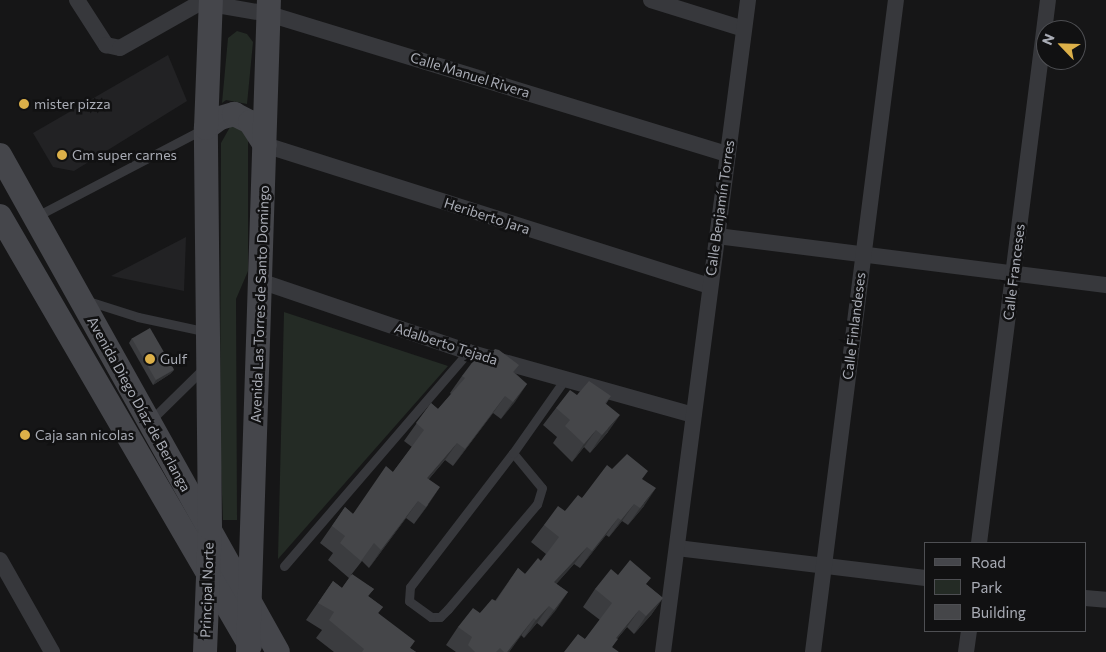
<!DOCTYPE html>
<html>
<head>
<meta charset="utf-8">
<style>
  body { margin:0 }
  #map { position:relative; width:1106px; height:652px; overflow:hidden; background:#161617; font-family:Commissioner,sans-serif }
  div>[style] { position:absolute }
  .built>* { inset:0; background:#222224 }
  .green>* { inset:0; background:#242b25 }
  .lane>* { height:9px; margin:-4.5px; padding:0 4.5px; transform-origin:4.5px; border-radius:4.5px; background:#37383c }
  .street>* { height:16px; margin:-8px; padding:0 8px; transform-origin:8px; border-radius:8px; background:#37383c }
  .secondary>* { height:24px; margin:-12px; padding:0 12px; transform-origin:12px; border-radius:12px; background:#45464b }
  .wall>* { inset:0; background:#3b3c3f }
  .shaded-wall>* { inset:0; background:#303133 }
  .building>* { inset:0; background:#454649; transform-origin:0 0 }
  .dots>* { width:14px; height:14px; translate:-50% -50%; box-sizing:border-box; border:2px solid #111112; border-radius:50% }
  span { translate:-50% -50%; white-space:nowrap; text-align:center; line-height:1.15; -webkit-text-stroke:5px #111112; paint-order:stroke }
  .street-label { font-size:14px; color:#a9acb5 }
  .poi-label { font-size:14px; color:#a9acb5 }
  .left { translate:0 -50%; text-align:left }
  .legend { position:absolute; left:924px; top:542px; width:162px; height:90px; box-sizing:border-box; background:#111112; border:1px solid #4e4f53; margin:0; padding:6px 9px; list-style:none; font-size:15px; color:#a9acb5 }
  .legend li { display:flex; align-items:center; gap:10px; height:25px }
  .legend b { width:25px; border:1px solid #4e4f53 }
  .north { position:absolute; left:1036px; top:20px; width:50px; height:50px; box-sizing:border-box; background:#111112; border:1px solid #4e4f53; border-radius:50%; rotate:294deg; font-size:14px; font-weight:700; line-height:20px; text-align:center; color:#a9acb5 }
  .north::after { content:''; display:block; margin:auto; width:18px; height:22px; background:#dcb049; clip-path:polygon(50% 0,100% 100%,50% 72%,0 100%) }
</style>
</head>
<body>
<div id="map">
  <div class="built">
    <i style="clip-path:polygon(168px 55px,187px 101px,74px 171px,53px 167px,33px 133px)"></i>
    <i style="clip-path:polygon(186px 237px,184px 291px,111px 276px)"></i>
  </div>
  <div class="green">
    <i style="clip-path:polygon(237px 31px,247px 34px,253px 42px,247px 104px,226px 100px,222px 103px,228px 38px)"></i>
    <i style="clip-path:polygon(234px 126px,243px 132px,248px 140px,248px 271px,236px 299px,237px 520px,223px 520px,220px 443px,221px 143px,230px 127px)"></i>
    <i style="clip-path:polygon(284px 312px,448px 366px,278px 559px)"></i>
  </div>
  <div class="lane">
    <i style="left:35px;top:217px;width:190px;rotate:-27.6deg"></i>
    <i style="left:88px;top:301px;width:52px;rotate:17.7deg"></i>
    <i style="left:138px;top:317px;width:72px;rotate:12.1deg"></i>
    <i style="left:150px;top:421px;width:77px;rotate:-44.5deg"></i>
    <i style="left:513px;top:453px;width:45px;rotate:50.4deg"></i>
    <i style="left:542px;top:488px;width:17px;rotate:107deg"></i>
    <i style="left:537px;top:504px;width:138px;rotate:130.3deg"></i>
    <i style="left:448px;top:609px;width:11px;rotate:135deg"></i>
    <i style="left:440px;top:617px;width:9px;rotate:180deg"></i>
    <i style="left:431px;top:617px;width:27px;rotate:-144deg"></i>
    <i style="left:409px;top:601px;width:14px;rotate:-86deg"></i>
    <i style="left:410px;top:587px;width:169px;rotate:-52.5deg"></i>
    <i style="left:513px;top:453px;width:90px;rotate:-54.9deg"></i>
    <i style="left:284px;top:566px;width:282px;rotate:-49.3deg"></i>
  </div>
  <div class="street">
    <i style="left:77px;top:0;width:54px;rotate:57.2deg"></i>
    <i style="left:106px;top:45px;width:14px;rotate:12deg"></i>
    <i style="left:120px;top:48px;width:98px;rotate:-29.5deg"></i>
    <i style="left:209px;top:0;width:4px;rotate:63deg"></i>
    <i style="left:211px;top:4px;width:59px;rotate:9.8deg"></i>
    <i style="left:269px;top:14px;width:480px;rotate:17deg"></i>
    <i style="left:651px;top:0;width:97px;rotate:17.3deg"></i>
    <i style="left:265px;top:145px;width:466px;rotate:17.6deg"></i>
    <i style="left:717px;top:236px;width:392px;rotate:7.2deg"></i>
    <i style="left:260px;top:281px;width:220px;rotate:18.8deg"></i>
    <i style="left:468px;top:352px;width:234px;rotate:15.6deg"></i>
    <i style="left:979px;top:543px;width:547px;rotate:-82.76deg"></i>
    <i style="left:677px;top:548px;width:250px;rotate:6.9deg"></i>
    <i style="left:0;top:560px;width:106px;rotate:60.5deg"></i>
    <i style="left:1085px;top:598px;width:21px;rotate:5deg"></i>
    <i style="left:663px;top:652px;width:658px;rotate:-82.57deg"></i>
    <i style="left:813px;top:652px;width:657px;rotate:-82.75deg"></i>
    <i style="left:966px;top:652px;width:21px;rotate:-82deg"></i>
  </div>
  <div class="secondary">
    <i style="left:206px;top:128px;width:17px;rotate:-36deg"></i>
    <i style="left:220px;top:118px;width:15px;rotate:-16deg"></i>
    <i style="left:234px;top:114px;width:18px;rotate:27deg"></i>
    <i style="left:250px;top:122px;width:27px;rotate:57deg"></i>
    <i style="left:0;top:155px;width:569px;rotate:60.78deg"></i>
    <i style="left:0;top:216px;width:497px;rotate:59.8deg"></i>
    <i style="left:205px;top:652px;width:124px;rotate:-87.7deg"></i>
    <i style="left:210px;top:528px;width:400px;rotate:-90.6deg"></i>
    <i style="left:206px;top:128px;width:128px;rotate:-87.8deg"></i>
    <i style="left:248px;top:652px;width:652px;rotate:-88.16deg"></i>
  </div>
  <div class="wall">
    <i style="clip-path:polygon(132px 338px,174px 370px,170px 374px,153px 385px,129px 343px)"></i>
    <i style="clip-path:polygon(483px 362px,519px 365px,514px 372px,527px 384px,501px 419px,493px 413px,453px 466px,445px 460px,429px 479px,428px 505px,414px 524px,406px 518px,369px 568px,362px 561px,351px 575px,374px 589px,368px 596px,383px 607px,378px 613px,410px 648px,416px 652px,334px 652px,316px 638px,322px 630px,306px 620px,333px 581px,342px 588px,349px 578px,328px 560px,333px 553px,320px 543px,345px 507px,353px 514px,393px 472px,412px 447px,404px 441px,431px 403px,438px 409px,451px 394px,450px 393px,462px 376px)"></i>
    <i style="clip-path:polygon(577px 395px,611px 396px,606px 404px,608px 432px,590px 453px,584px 447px,572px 462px,553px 443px,557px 437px,543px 425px,556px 408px)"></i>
    <i style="clip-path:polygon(612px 469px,642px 479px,644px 506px,628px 525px,622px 521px,609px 537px,606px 535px,580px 568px,574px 564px,556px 584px,568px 592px,542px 627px,537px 623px,524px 638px,521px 635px,509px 652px,456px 652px,446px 645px,458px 627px,480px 613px,495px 601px,518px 568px,525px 574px,541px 561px,546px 554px,531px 542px,544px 525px,565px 511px,582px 498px)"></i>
    <i style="clip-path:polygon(618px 575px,647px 585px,663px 598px,651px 615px,634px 634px,627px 627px,617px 639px,612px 647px,585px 639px,600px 620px,583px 607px,595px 589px)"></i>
  </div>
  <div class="shaded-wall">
    <i style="clip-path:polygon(174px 370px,170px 374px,153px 385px,156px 380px)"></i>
    <i style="clip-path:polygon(527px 384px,515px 402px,501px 419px,513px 402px)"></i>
    <i style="clip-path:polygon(505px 396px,493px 413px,453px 466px,465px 449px)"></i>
    <i style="clip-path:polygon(620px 415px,608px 432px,590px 453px,602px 435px)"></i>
    <i style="clip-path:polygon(596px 430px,584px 447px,572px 462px,584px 444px)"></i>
    <i style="clip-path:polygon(457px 443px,445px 460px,415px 495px,427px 478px)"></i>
    <i style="clip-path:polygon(440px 487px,428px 505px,414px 524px,426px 507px)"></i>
    <i style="clip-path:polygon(656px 488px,644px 506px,628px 525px,640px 508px)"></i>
    <i style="clip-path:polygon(418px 501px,406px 518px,369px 568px,381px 550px)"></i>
    <i style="clip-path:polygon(634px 504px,622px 521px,609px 537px,621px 520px)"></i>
    <i style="clip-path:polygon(618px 518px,606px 535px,580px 568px,592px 551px)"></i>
    <i style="clip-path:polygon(587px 547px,574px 564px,542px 600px,554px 582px)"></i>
    <i style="clip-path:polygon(568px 592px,556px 610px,542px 627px,554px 610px)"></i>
    <i style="clip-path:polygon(663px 598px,651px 615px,634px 634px,646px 616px)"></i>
    <i style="clip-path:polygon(549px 606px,537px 623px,524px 638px,536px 620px)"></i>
    <i style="clip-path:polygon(639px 610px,627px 627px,606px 652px,616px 638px)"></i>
    <i style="clip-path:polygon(534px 618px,509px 652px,507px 652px)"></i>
  </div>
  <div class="building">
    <i style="left:150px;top:328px;width:48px;height:21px;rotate:60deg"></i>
    <i style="clip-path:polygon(495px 349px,499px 350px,519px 365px,513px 372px,527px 384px,513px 402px,505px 396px,465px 449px,457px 443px,427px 478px,440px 487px,426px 507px,418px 501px,381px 550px,374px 543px,361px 561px,340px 543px,345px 536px,332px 526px,345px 507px,353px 514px,386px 466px,393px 472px,424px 430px,416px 423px,431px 403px,438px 409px,465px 378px,462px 376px,477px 356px,483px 362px)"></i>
    <i style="clip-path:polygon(589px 381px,611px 396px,605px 403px,620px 415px,602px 435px,596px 430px,584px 444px,565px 426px,570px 420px,556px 408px,570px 390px,577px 395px)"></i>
    <i style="clip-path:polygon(627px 454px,648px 471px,642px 479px,656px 488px,640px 508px,634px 504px,621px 520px,618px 518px,592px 551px,587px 547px,554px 582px,568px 592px,554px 610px,549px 606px,536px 620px,534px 618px,507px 652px,504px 652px,500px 648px,496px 652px,475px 652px,468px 645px,472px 637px,458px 627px,473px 608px,480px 613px,492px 599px,496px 601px,518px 568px,525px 574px,538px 558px,541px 561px,559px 537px,544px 525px,558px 506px,565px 511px,578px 495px,582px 498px,607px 465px,612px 469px)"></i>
    <i style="clip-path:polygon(630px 560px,651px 578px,646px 584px,663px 598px,646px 616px,639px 610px,616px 638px,618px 639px,612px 647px,619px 652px,564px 652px,578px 634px,585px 639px,612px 603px,595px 589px,611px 569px,618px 575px)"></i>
    <i style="clip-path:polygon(352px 574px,374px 589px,368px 596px,383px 607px,378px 613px,415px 641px,410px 648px,416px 652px,362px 652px,364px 649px,329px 620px,334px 612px,318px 603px,333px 581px,342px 588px)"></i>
  </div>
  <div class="dots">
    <i style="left:24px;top:104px;background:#dcb049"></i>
    <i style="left:62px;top:155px;background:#dcb049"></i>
    <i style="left:150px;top:359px;background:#dcb049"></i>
    <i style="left:25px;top:435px;background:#dcb049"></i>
  </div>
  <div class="street-label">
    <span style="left:470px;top:75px;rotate:17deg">Calle Manuel Rivera</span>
    <span style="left:720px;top:208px;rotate:-82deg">Calle Benjamín Torres</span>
    <span style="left:487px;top:216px;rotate:18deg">Heriberto Jara</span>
    <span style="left:1014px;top:272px;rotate:-83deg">Calle Franceses</span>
    <span style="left:260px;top:304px;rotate:-88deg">Avenida Las Torres de Santo Domingo</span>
    <span style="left:854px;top:326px;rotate:-83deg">Calle Finlandeses</span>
    <span style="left:446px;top:344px;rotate:18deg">Adalberto Tejada</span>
    <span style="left:139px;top:404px;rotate:61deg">Avenida Diego Díaz de Berlanga</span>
    <span style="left:207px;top:590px;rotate:-88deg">Principal Norte</span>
  </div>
  <div class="poi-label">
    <span class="left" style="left:34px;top:104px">mister pizza</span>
    <span class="left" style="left:72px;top:155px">Gm super carnes</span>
    <span class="left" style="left:160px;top:359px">Gulf</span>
    <span class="left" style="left:35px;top:435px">Caja san nicolas</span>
  </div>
  <ul class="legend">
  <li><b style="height:6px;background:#45464b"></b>Road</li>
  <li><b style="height:14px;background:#242b25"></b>Park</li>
  <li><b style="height:14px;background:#454649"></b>Building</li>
  </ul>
  <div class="north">N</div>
</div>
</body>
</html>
